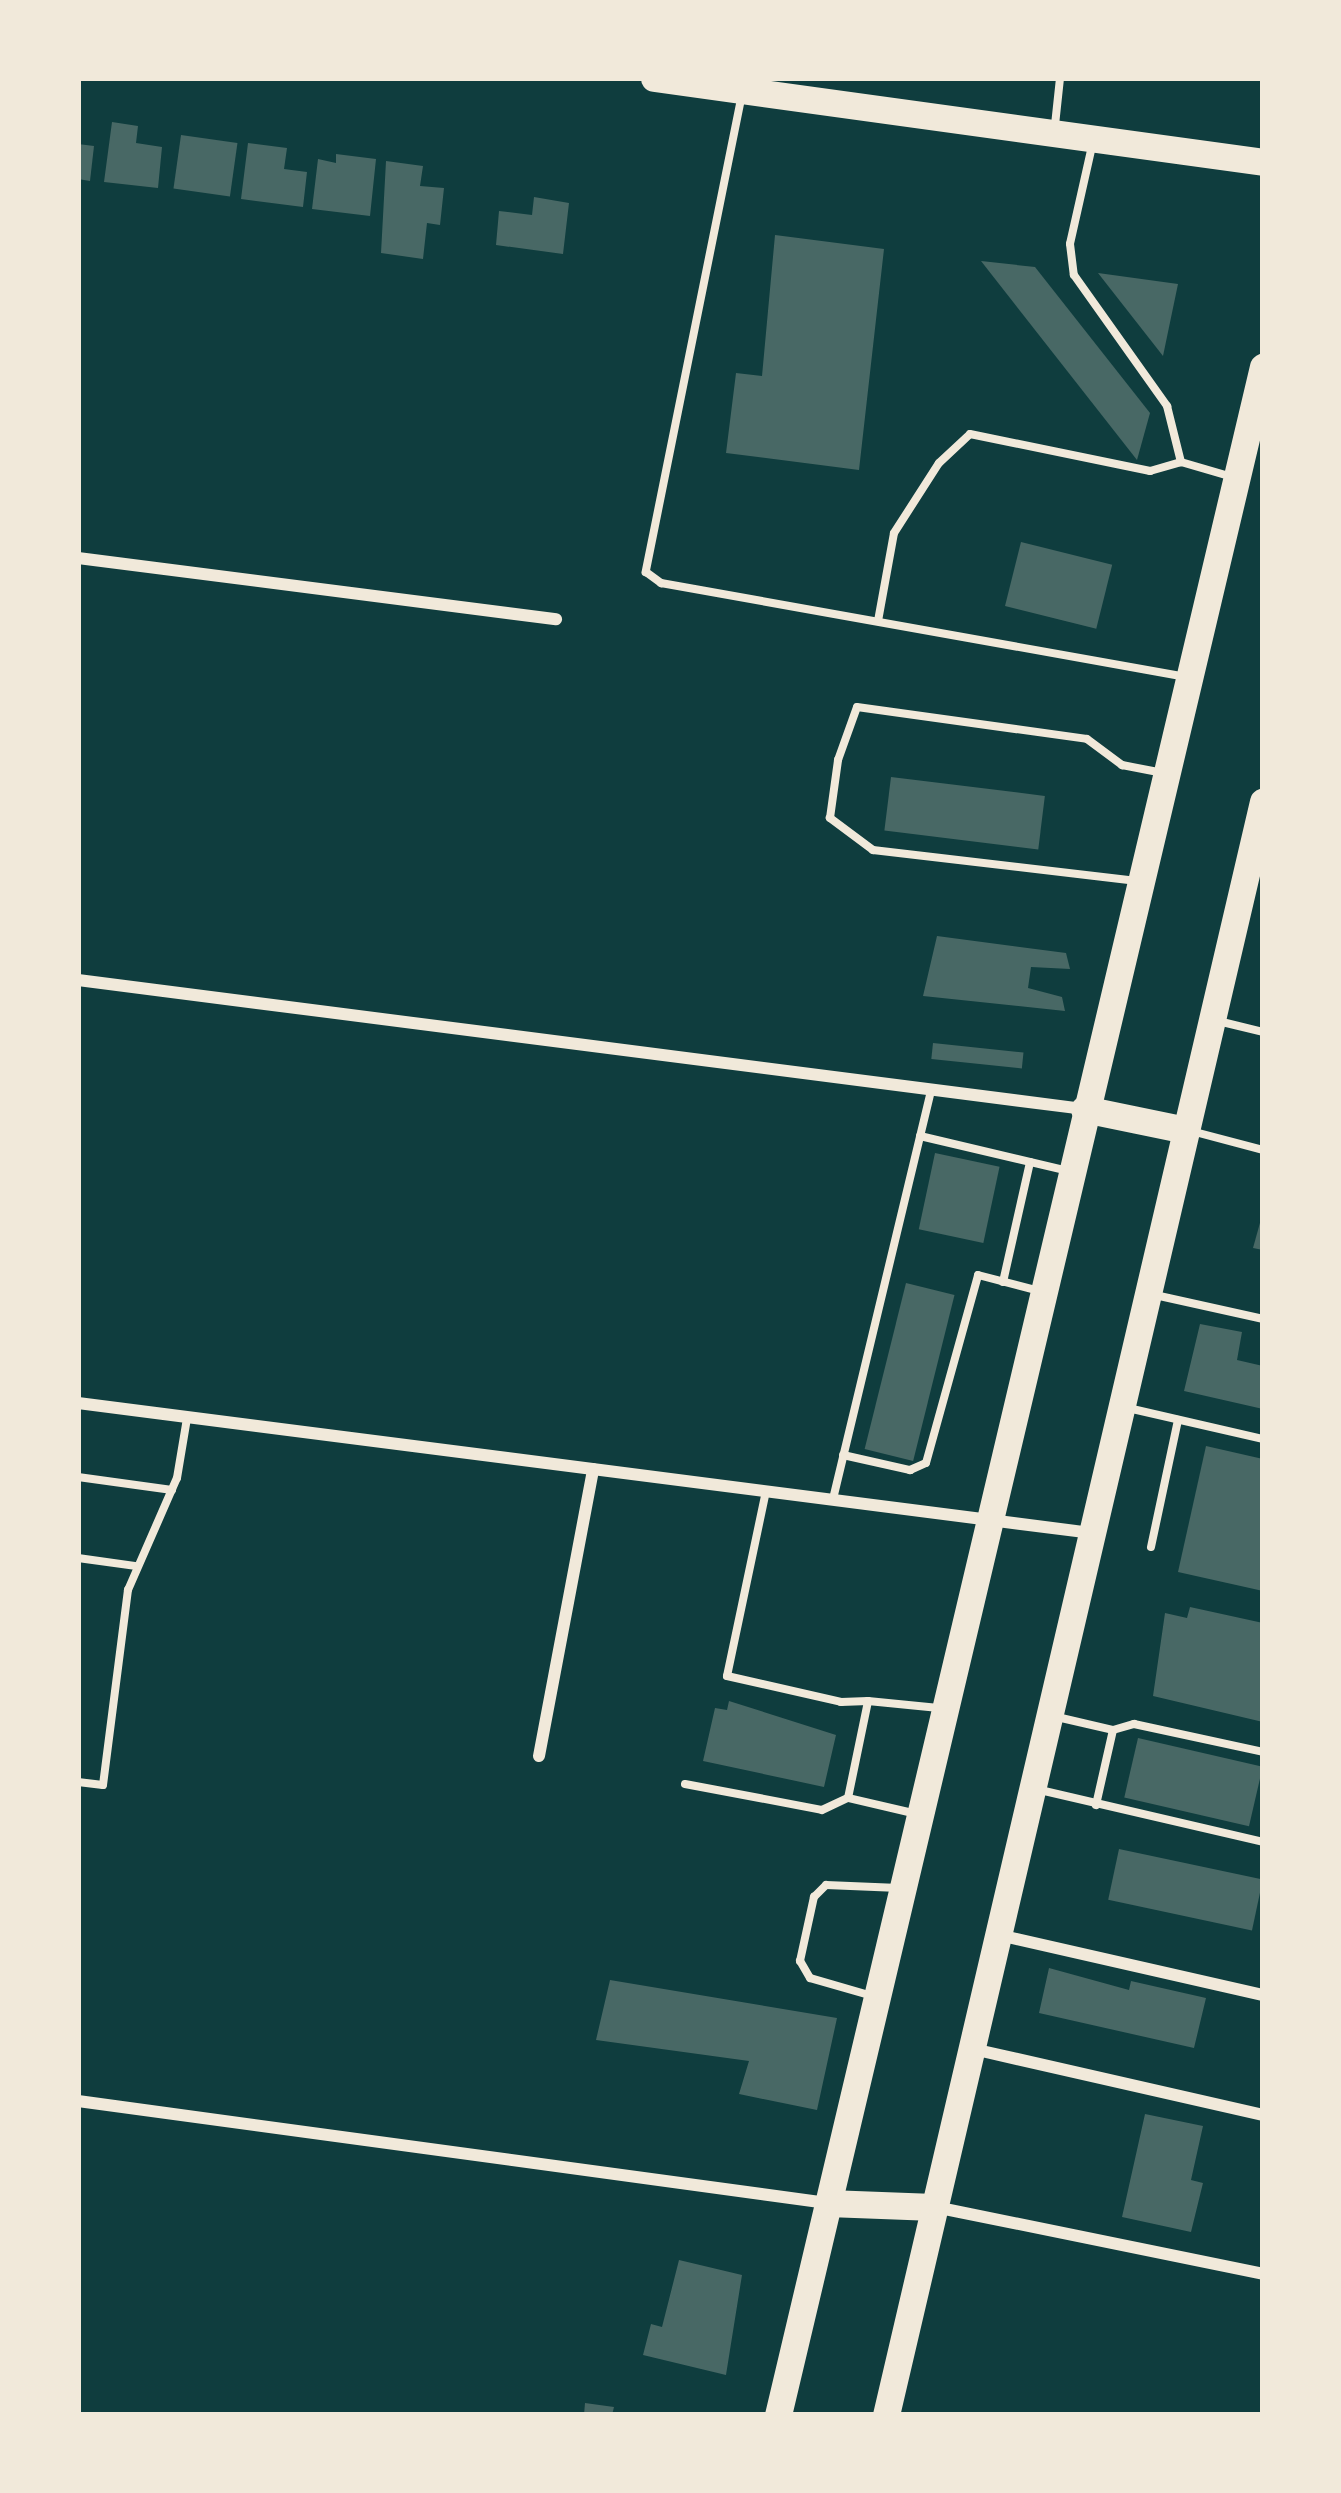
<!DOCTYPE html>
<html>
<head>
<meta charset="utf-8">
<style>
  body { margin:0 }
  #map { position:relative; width:1341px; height:2493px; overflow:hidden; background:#0f3d3e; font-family:"Zilla Slab",serif }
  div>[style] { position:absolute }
  .building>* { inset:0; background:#486865; transform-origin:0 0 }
  .service>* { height:8px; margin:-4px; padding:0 4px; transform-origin:4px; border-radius:4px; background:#f1e9da }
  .minor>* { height:12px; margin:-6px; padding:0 6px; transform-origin:6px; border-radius:6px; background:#f1e9da }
  .primary>* { height:27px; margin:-13.5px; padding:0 13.5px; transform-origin:13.5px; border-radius:13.5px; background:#f1e9da }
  span { translate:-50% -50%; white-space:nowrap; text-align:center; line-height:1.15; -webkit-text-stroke:10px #f1e9da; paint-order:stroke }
  .frame { position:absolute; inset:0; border:81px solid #f1e9da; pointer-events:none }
</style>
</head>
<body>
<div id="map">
  <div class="building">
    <i style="clip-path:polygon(112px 122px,138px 126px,136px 143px,162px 147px,158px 188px,104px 182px)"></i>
    <i style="left:181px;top:135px;width:57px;height:54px;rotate:8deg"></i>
    <i style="clip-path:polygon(248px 143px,287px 148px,284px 169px,307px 172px,303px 207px,241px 199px)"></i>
    <i style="clip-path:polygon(78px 144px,94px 146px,90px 181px,78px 179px)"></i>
    <i style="clip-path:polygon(336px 154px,376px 159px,370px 216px,312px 209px,318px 159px,336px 163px)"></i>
    <i style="clip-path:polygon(386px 161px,423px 166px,420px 186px,444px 188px,440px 225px,427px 223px,423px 259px,381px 253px)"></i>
    <i style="clip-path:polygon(534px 197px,569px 203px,563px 254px,496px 245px,499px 211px,532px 215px)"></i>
    <i style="clip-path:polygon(775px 235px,884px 249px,859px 470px,726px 453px,736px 373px,762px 376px)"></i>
    <i style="clip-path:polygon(981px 261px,1035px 267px,1150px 413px,1137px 460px)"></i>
    <i style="clip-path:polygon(1098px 273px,1178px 284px,1163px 356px)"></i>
    <i style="left:1021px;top:542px;width:94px;height:66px;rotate:14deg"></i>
    <i style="left:891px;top:777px;width:155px;height:54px;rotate:7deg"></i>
    <i style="clip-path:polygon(937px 936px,1066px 953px,1070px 969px,1031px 967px,1028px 988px,1062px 997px,1065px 1011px,923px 996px)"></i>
    <i style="left:933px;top:1043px;width:91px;height:16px;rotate:6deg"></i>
    <i style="left:935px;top:1153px;width:66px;height:78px;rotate:12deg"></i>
    <i style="clip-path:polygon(1263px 1212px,1263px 1250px,1253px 1248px)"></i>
    <i style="left:906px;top:1283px;width:50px;height:171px;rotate:14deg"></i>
    <i style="clip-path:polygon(1200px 1324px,1242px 1332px,1237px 1360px,1263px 1366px,1263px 1409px,1184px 1391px)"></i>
    <i style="clip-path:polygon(1206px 1446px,1263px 1459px,1263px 1591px,1178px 1572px)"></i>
    <i style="clip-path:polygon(1190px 1607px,1263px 1623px,1263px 1722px,1153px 1696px,1165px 1613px,1187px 1618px)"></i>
    <i style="clip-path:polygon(729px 1701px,836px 1735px,824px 1787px,703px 1761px,715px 1708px,727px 1710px)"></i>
    <i style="left:1138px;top:1738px;width:128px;height:61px;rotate:13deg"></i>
    <i style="left:1119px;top:1849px;width:147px;height:52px;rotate:12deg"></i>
    <i style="clip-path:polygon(1049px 1968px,1129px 1990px,1131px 1981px,1206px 1998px,1194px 2048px,1039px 2013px)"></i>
    <i style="clip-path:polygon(610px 1980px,837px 2018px,817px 2110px,739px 2094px,749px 2061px,596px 2040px)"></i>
    <i style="clip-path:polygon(1145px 2114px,1203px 2126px,1191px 2180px,1203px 2183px,1191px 2232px,1122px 2217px)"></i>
    <i style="clip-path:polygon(679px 2260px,742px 2275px,726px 2375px,643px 2355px,651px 2324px,662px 2327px)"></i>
    <i style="clip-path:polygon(585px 2403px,614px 2407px,612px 2415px,584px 2415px)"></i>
  </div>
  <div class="service">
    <i style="left:742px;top:94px;width:488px;rotate:101.4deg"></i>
    <i style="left:646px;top:572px;width:19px;rotate:36deg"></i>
    <i style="left:661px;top:583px;width:528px;rotate:10.14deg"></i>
    <i style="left:1055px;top:125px;width:47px;rotate:-83.9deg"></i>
    <i style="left:1092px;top:146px;width:100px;rotate:102.7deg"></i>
    <i style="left:1070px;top:244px;width:31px;rotate:83deg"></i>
    <i style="left:1074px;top:275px;width:161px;rotate:54.6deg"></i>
    <i style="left:1167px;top:406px;width:58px;rotate:76deg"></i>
    <i style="left:878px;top:621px;width:89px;rotate:-79.7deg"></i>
    <i style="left:894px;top:533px;width:83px;rotate:-57.3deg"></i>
    <i style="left:939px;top:463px;width:42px;rotate:-43.1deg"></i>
    <i style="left:970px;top:434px;width:184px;rotate:11.6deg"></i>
    <i style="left:1150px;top:471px;width:32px;rotate:-16deg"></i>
    <i style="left:1181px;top:462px;width:50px;rotate:16.3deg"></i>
    <i style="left:1137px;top:881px;width:266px;rotate:-173.3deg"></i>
    <i style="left:873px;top:850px;width:54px;rotate:-143.3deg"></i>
    <i style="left:830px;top:818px;width:59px;rotate:-82.1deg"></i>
    <i style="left:838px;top:760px;width:56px;rotate:-70.3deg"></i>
    <i style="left:857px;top:707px;width:232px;rotate:7.9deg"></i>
    <i style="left:1087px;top:739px;width:44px;rotate:36.6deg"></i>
    <i style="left:1122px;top:765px;width:42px;rotate:11deg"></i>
    <i style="left:1218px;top:1021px;width:46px;rotate:13.7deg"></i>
    <i style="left:1195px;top:1132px;width:70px;rotate:14.8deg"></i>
    <i style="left:920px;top:1136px;width:152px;rotate:13.3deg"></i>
    <i style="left:1003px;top:1282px;width:123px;rotate:-77.3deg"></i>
    <i style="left:1155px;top:1295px;width:111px;rotate:12.5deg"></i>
    <i style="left:1128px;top:1408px;width:139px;rotate:12.9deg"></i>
    <i style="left:843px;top:1455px;width:69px;rotate:12.6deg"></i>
    <i style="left:910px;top:1470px;width:17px;rotate:-24deg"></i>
    <i style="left:926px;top:1463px;width:195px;rotate:-74.5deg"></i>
    <i style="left:978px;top:1275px;width:64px;rotate:14.5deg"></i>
    <i style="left:78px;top:1477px;width:95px;rotate:7.9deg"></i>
    <i style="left:766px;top:1491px;width:189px;rotate:101.9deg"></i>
    <i style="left:727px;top:1676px;width:117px;rotate:12.8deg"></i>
    <i style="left:841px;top:1702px;width:27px;rotate:-2deg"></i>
    <i style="left:833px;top:1499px;width:421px;rotate:-76.5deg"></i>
    <i style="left:1151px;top:1547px;width:130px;rotate:-78deg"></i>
    <i style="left:78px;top:1558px;width:59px;rotate:7.9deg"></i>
    <i style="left:1057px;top:1717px;width:57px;rotate:13.1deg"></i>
    <i style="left:1113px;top:1730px;width:77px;rotate:102.8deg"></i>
    <i style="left:1113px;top:1730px;width:22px;rotate:-16deg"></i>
    <i style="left:1134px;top:1724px;width:132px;rotate:12.2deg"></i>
    <i style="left:78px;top:1782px;width:25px;rotate:7deg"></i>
    <i style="left:103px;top:1785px;width:197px;rotate:-82.7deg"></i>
    <i style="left:128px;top:1590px;width:122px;rotate:-66.4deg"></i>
    <i style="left:177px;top:1478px;width:61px;rotate:-80.5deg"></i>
    <i style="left:685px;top:1784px;width:139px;rotate:10.7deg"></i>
    <i style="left:822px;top:1810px;width:29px;rotate:-25deg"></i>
    <i style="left:1040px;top:1790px;width:229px;rotate:13.1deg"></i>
    <i style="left:917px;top:1814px;width:71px;rotate:-166.9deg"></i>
    <i style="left:848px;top:1798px;width:99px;rotate:-78.3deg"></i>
    <i style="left:868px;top:1701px;width:71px;rotate:5.6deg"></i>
    <i style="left:869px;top:1995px;width:61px;rotate:-163.9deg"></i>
    <i style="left:810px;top:1978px;width:20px;rotate:-120deg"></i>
    <i style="left:800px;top:1961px;width:66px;rotate:-77.7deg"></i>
    <i style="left:814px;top:1897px;width:17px;rotate:-45deg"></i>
    <i style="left:826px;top:1885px;width:73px;rotate:2.4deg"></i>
  </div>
  <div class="minor">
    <i style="left:78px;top:558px;width:482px;rotate:7.3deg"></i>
    <i style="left:78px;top:980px;width:1013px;rotate:7.31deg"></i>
    <i style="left:78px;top:1403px;width:1021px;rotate:7.31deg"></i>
    <i style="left:539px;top:1756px;width:292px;rotate:-79.3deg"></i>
    <i style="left:999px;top:1935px;width:271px;rotate:12.8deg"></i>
    <i style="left:973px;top:2049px;width:297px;rotate:12.8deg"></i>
    <i style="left:78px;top:2101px;width:756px;rotate:7.75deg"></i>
    <i style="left:935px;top:2207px;width:335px;rotate:11.5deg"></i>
  </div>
  <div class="primary">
    <i style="left:654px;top:78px;width:615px;rotate:7.85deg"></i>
    <i style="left:1084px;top:1109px;width:104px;rotate:11.6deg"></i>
    <i style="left:828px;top:2203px;width:106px;rotate:2.2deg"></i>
    <i style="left:778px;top:2415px;width:2105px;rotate:-76.68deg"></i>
    <i style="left:886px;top:2415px;width:1657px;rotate:-76.85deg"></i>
  </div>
  <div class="frame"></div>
</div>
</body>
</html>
